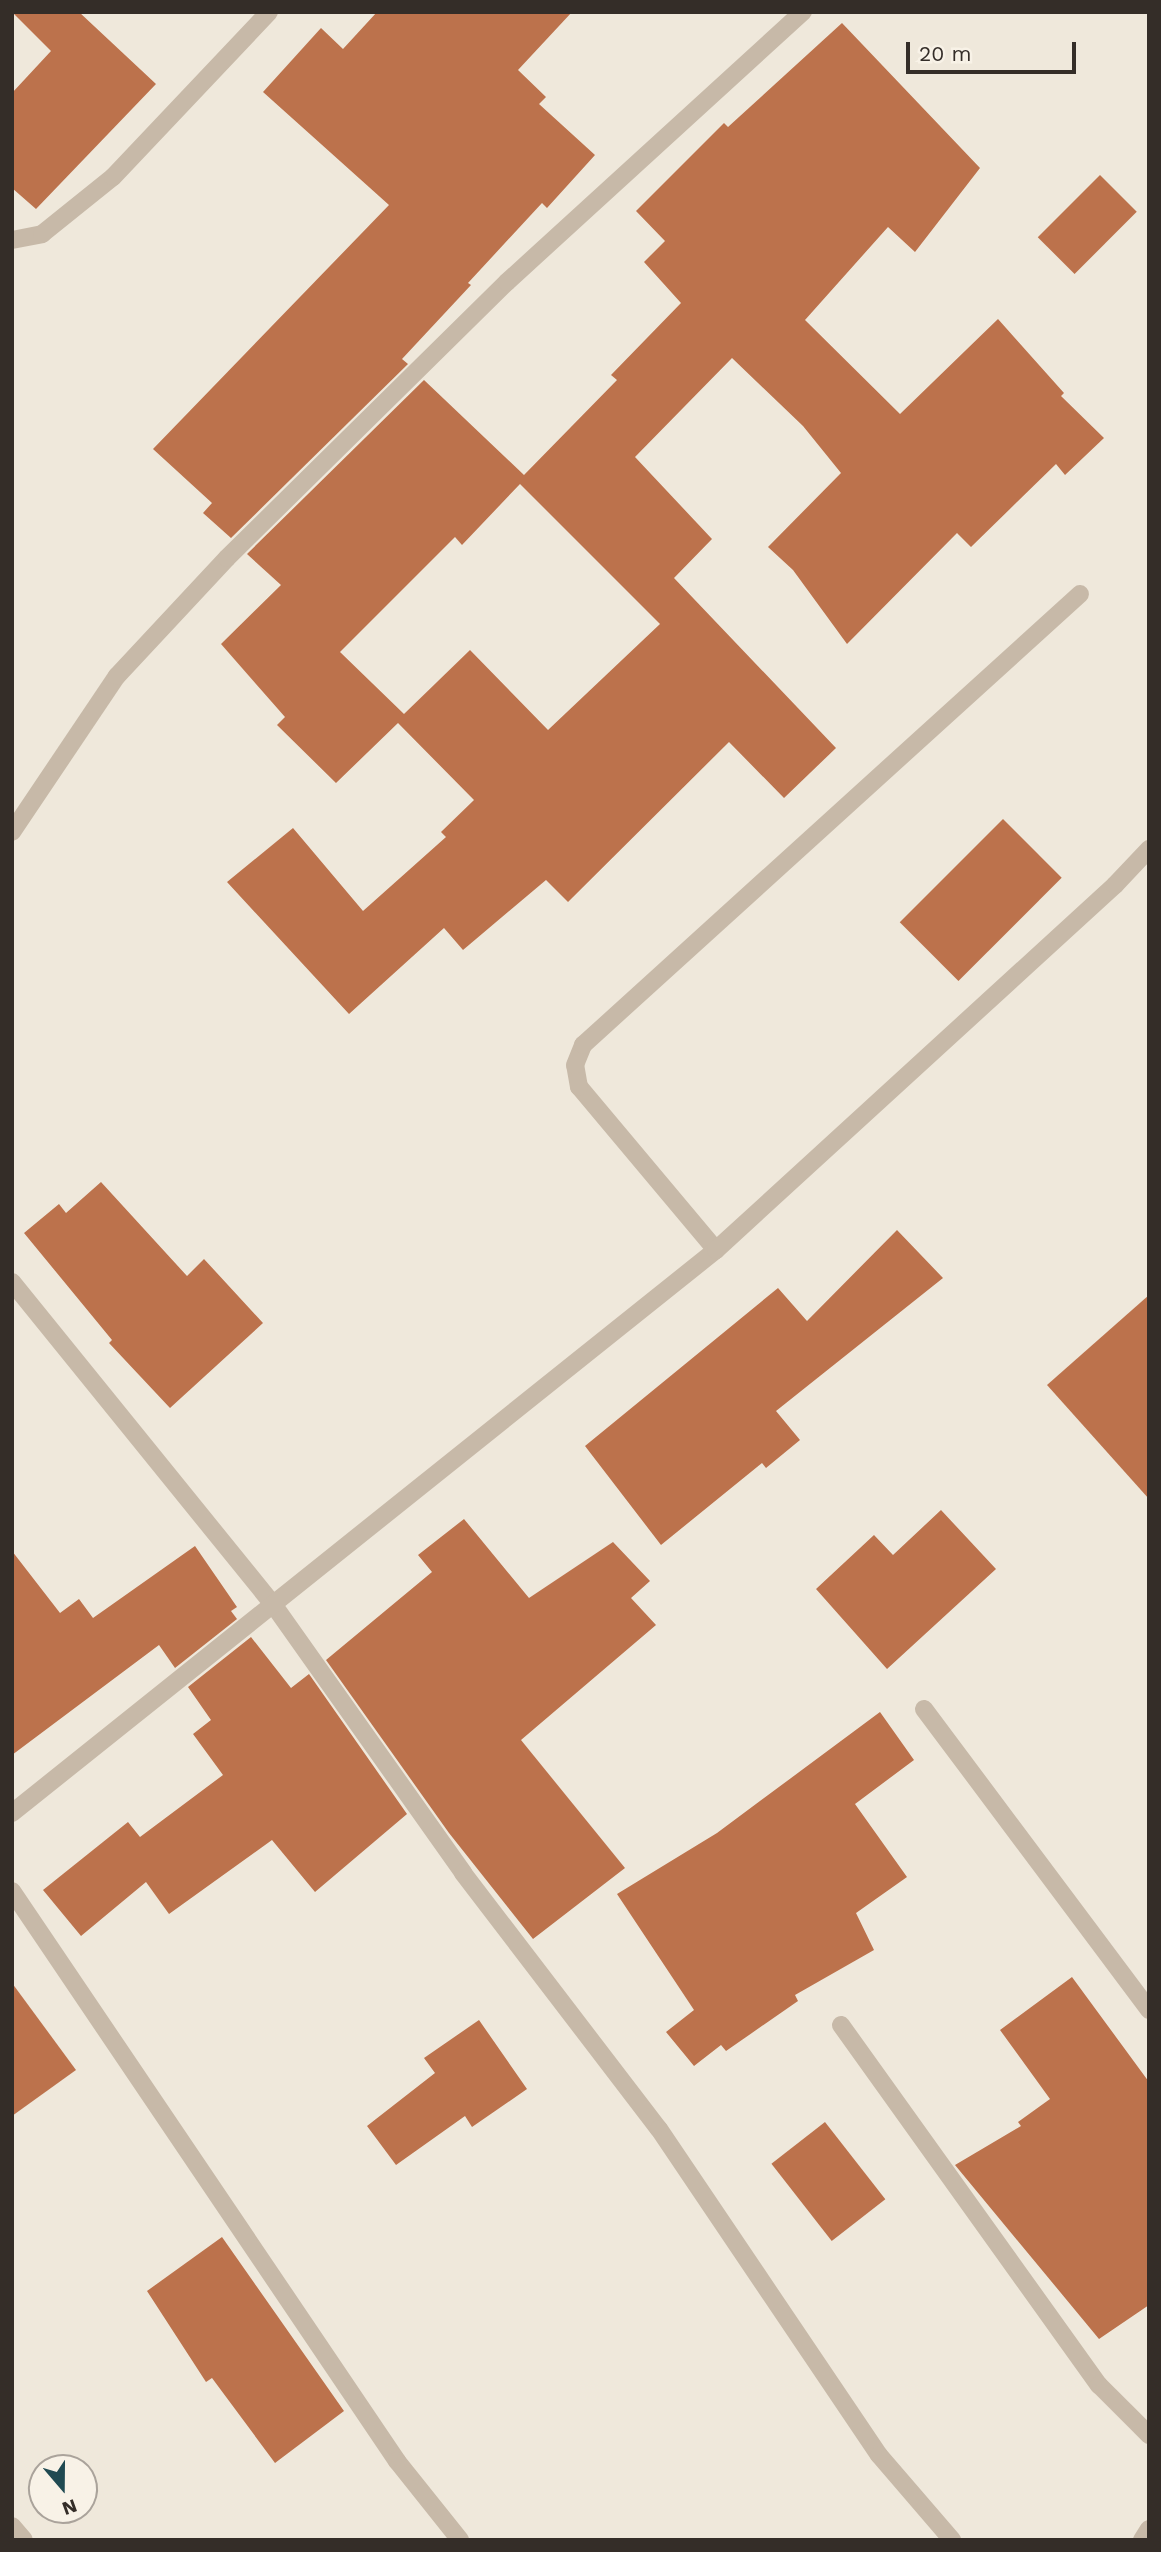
<!DOCTYPE html>
<html>
<head>
<meta charset="utf-8">
<style>
  body { margin:0 }
  #map { position:relative; width:1161px; height:2552px; overflow:hidden; background:#efe8db; font-family:"Work Sans",sans-serif }
  div>[style] { position:absolute }
  .building>* { inset:0; background:#bc724c; transform-origin:0 0 }
  .street>* { height:18px; margin:-9px; padding:0 9px; transform-origin:9px; border-radius:9px; background:#c7b9a8 }
  span { translate:-50% -50%; white-space:nowrap; text-align:center; line-height:1.15; -webkit-text-stroke:5px #f8f2e7; paint-order:stroke }
  .frame { position:absolute; inset:0; border:14px solid #342d28; pointer-events:none }
  .north { position:absolute; left:28px; top:2454px; width:70px; height:70px; box-sizing:border-box; background:#f8f2e7; border:2px solid #aaa39b; border-radius:50%; rotate:160deg; font-size:19px; font-weight:700; line-height:28px; text-align:center; color:#342d28 }
  .north::after { content:''; display:block; margin:auto; width:24px; height:32px; background:#204a52; clip-path:polygon(50% 0,100% 100%,50% 72%,0 100%) }
  .scale { position:absolute; left:906px; top:42px; width:170px; height:32px; box-sizing:border-box; border:4px solid #342d28; border-top:0; padding-left:9px; font-size:21px; line-height:24px; white-space:nowrap; color:#342d28; -webkit-text-stroke:5px #f8f2e7; paint-order:stroke }
</style>
</head>
<body>
<div id="map">
  <div class="building">
    <i style="clip-path:polygon(12px 12px,79px 12px,156px 84px,36px 209px,12px 188px,12px 93px,51px 51px)"></i>
    <i style="clip-path:polygon(377px 12px,572px 12px,518px 70px,546px 97px,539px 104px,595px 155px,547px 208px,542px 203px,468px 283px,471px 285px,402px 359px,408px 364px,231px 538px,203px 513px,212px 503px,153px 449px,389px 205px,263px 92px,321px 28px,343px 49px)"></i>
    <i style="clip-path:polygon(evenodd,842px 23px,980px 168px,915px 252px,888px 227px,805px 320px,900px 414px,998px 319px,1064px 393px,1061px 396px,1104px 438px,1065px 475px,1056px 464px,971px 547px,957px 533px,847px 644px,793px 570px,768px 547px,841px 473px,803px 426px,732px 358px,635px 457px,712px 539px,674px 578px,836px 748px,784px 798px,729px 742px,568px 902px,546px 880px,463px 950px,444px 928px,349px 1014px,227px 882px,293px 828px,363px 911px,446px 837px,441px 832px,474px 800px,398px 723px,336px 783px,277px 725px,285px 717px,221px 644px,281px 585px,247px 554px,424px 380px,524px 475px,617px 380px,611px 375px,681px 303px,644px 262px,665px 241px,636px 211px,724px 123px,728px 127px,842px 23px,520px 484px,660px 624px,548px 730px,470px 650px,404px 714px,340px 652px,455px 537px,462px 545px,520px 484px)"></i>
    <i style="left:1100px;top:175px;width:52px;height:88px;rotate:45deg"></i>
    <i style="left:1003px;top:819px;width:83px;height:146px;rotate:45deg"></i>
    <i style="clip-path:polygon(101px 1182px,187px 1276px,204px 1259px,263px 1323px,170px 1408px,109px 1343px,112px 1340px,24px 1233px,59px 1204px,66px 1213px)"></i>
    <i style="clip-path:polygon(897px 1230px,943px 1278px,776px 1411px,800px 1440px,766px 1468px,762px 1463px,661px 1545px,585px 1446px,778px 1288px,807px 1321px)"></i>
    <i style="clip-path:polygon(1149px 1295px,1149px 1499px,1047px 1385px)"></i>
    <i style="clip-path:polygon(941px 1510px,996px 1569px,887px 1669px,816px 1589px,874px 1535px,893px 1555px)"></i>
    <i style="clip-path:polygon(464px 1519px,529px 1598px,613px 1542px,650px 1581px,631px 1598px,656px 1625px,521px 1740px,625px 1868px,533px 1939px,449px 1833px,326px 1660px,432px 1572px,418px 1555px)"></i>
    <i style="clip-path:polygon(195px 1546px,237px 1607px,231px 1611px,237px 1619px,175px 1668px,159px 1645px,12px 1755px,12px 1551px,60px 1613px,79px 1599px,93px 1618px)"></i>
    <i style="clip-path:polygon(251px 1637px,291px 1688px,309px 1674px,407px 1814px,315px 1892px,272px 1840px,169px 1914px,146px 1882px,81px 1936px,43px 1890px,128px 1822px,140px 1837px,223px 1775px,193px 1734px,211px 1720px,188px 1687px)"></i>
    <i style="clip-path:polygon(880px 1712px,914px 1760px,855px 1804px,907px 1877px,856px 1913px,874px 1950px,795px 1995px,798px 2001px,726px 2051px,721px 2045px,694px 2066px,666px 2032px,694px 2010px,617px 1894px,717px 1833px)"></i>
    <i style="clip-path:polygon(1072px 1977px,1149px 2082px,1149px 2305px,1099px 2339px,955px 2165px,1021px 2126px,1018px 2122px,1050px 2099px,1000px 2030px)"></i>
    <i style="clip-path:polygon(12px 1983px,76px 2070px,12px 2116px)"></i>
    <i style="clip-path:polygon(479px 2020px,527px 2089px,472px 2127px,465px 2116px,396px 2165px,367px 2126px,435px 2073px,424px 2058px)"></i>
    <i style="left:825px;top:2122px;width:98px;height:68px;rotate:52deg"></i>
    <i style="clip-path:polygon(222px 2237px,344px 2411px,275px 2463px,212px 2378px,206px 2382px,147px 2291px)"></i>
  </div>
  <div class="street">
    <i style="left:12px;top:240px;width:31px;rotate:-11deg"></i>
    <i style="left:42px;top:234px;width:91px;rotate:-38.8deg"></i>
    <i style="left:113px;top:177px;width:227px;rotate:-46.6deg"></i>
    <i style="left:12px;top:832px;width:188px;rotate:-56.1deg"></i>
    <i style="left:117px;top:676px;width:161px;rotate:-47deg"></i>
    <i style="left:227px;top:558px;width:393px;rotate:-44.6deg"></i>
    <i style="left:507px;top:282px;width:401px;rotate:-42.4deg"></i>
    <i style="left:716px;top:1250px;width:213px;rotate:-130deg"></i>
    <i style="left:579px;top:1087px;width:22px;rotate:-100deg"></i>
    <i style="left:575px;top:1065px;width:22px;rotate:-68deg"></i>
    <i style="left:583px;top:1045px;width:671px;rotate:-42.22deg"></i>
    <i style="left:12px;top:1282px;width:418px;rotate:51deg"></i>
    <i style="left:275px;top:1607px;width:326px;rotate:54.7deg"></i>
    <i style="left:463px;top:1873px;width:322px;rotate:52.6deg"></i>
    <i style="left:659px;top:2129px;width:393px;rotate:56deg"></i>
    <i style="left:879px;top:2455px;width:112px;rotate:49.3deg"></i>
    <i style="left:924px;top:1709px;width:376px;rotate:53.2deg"></i>
    <i style="left:12px;top:1813px;width:901px;rotate:-38.65deg"></i>
    <i style="left:716px;top:1250px;width:541px;rotate:-42.45deg"></i>
    <i style="left:1115px;top:885px;width:50px;rotate:-46.6deg"></i>
    <i style="left:12px;top:1891px;width:688px;rotate:55.96deg"></i>
    <i style="left:397px;top:2461px;width:101px;rotate:51.4deg"></i>
    <i style="left:841px;top:2025px;width:443px;rotate:54.4deg"></i>
    <i style="left:1099px;top:2385px;width:71px;rotate:45deg"></i>
    <i style="left:12px;top:2526px;width:18px;rotate:49deg"></i>
    <i style="left:1142px;top:2540px;width:13px;rotate:-58deg"></i>
  </div>
  <div class="frame"></div>
  <div class="north">N</div>
  <div class="scale">20 m</div>
</div>
</body>
</html>
